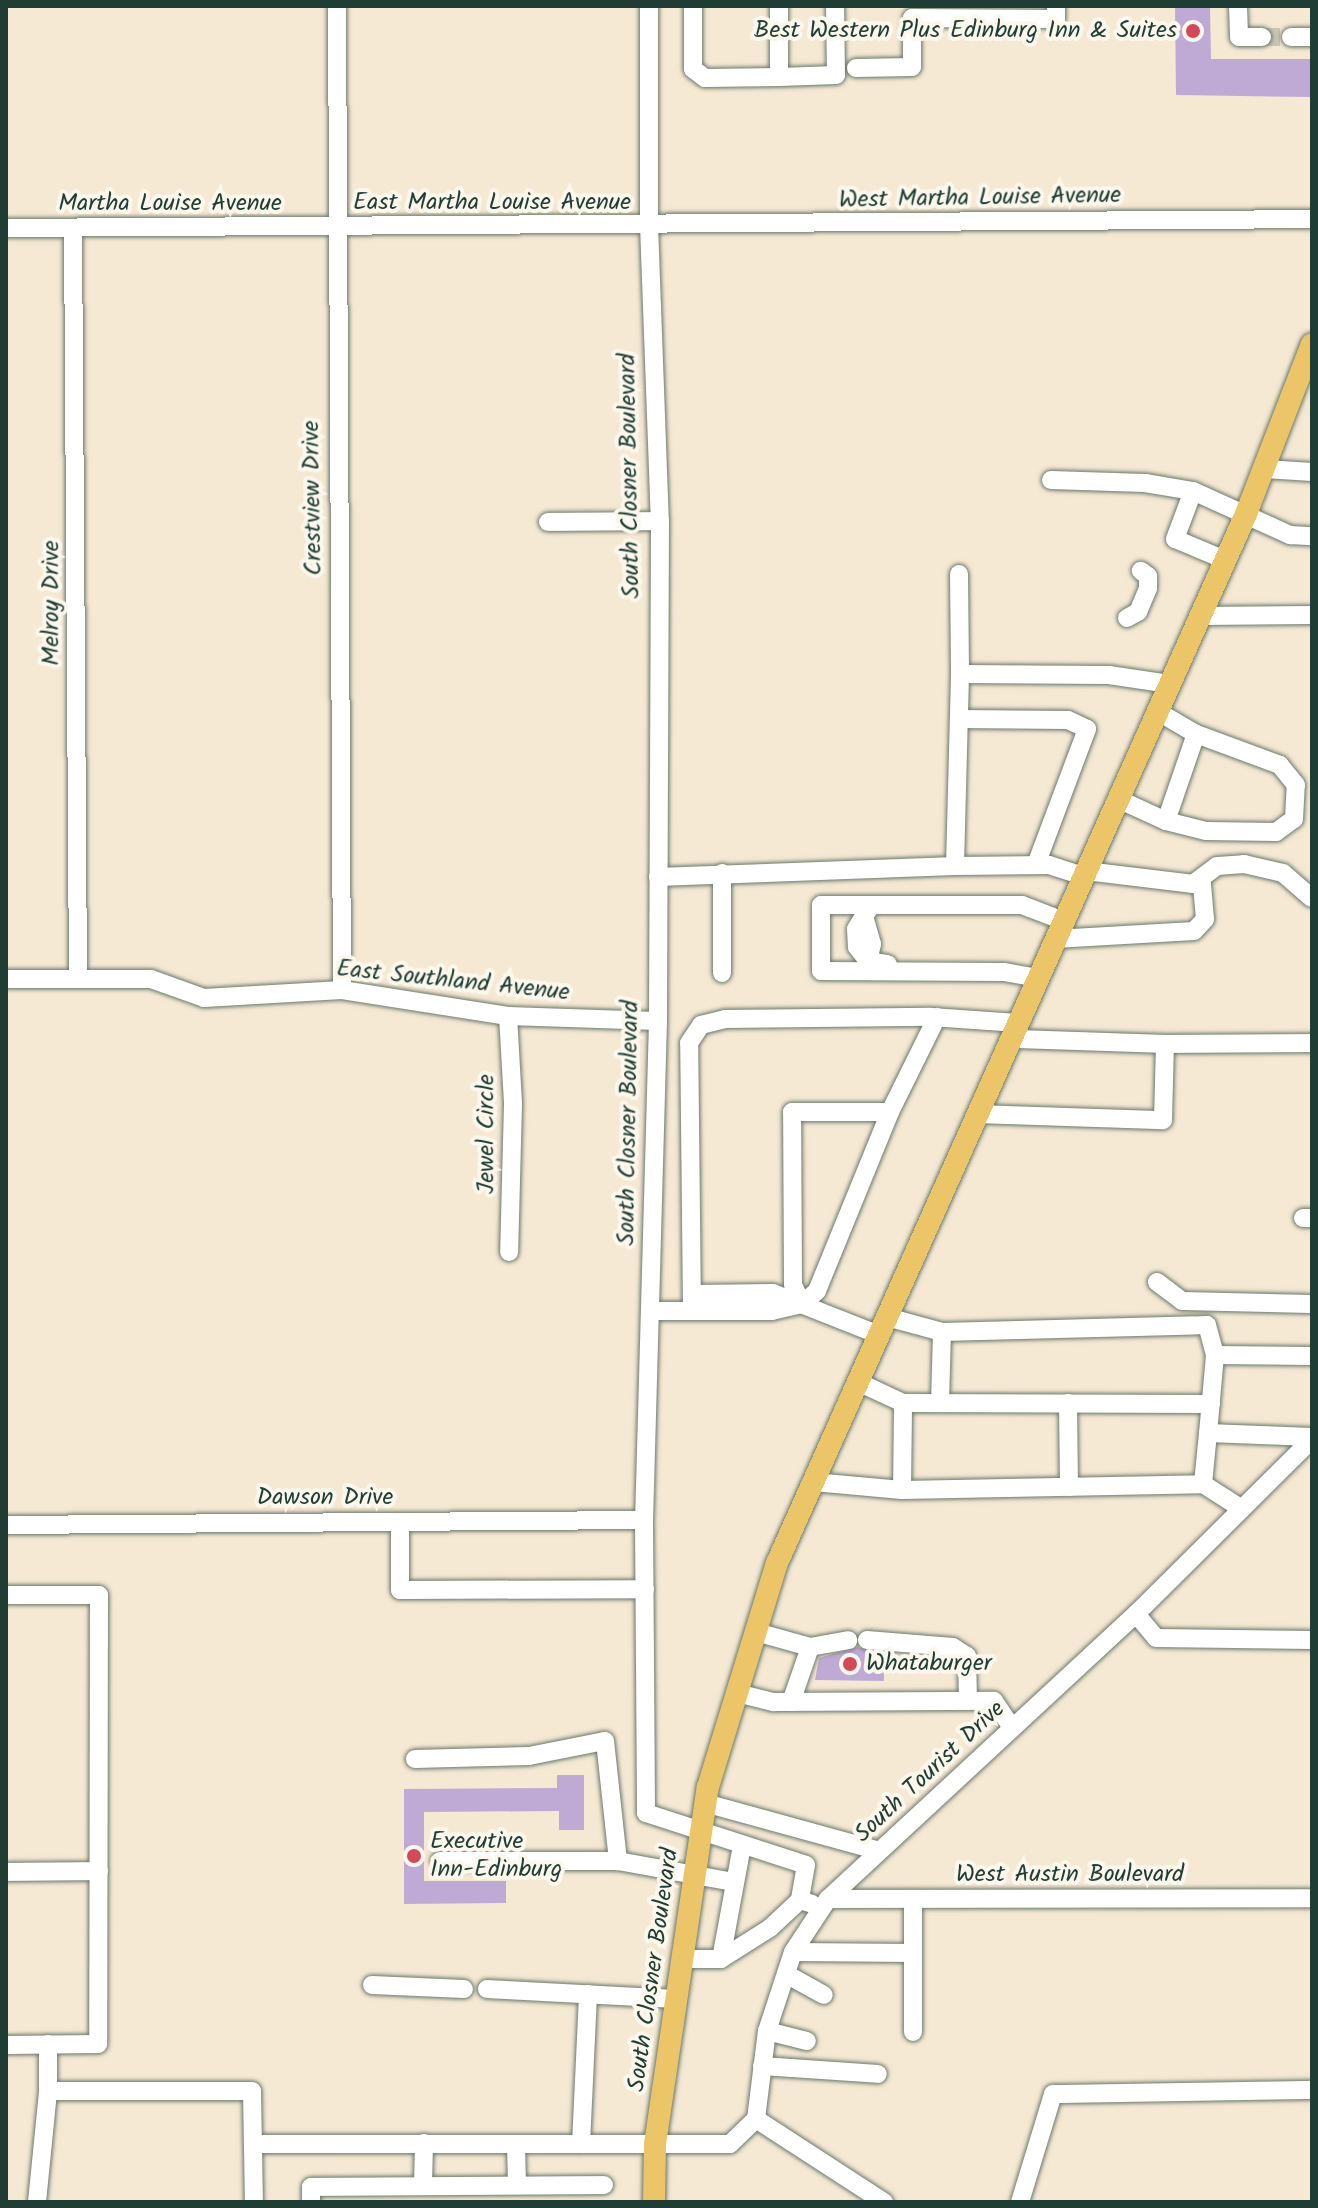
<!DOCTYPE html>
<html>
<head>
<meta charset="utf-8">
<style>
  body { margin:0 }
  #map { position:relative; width:1318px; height:2208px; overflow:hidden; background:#f6e9d4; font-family:Kalam,sans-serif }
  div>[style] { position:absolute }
  .building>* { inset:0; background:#bfaad6 }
  .minor-tunnel>* { height:18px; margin-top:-9px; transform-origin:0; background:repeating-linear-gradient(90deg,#cbc7b4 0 18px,transparent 0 27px) }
  .roads { filter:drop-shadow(0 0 2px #6a796c) drop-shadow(0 0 2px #6a796c) }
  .minor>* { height:18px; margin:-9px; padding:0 9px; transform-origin:9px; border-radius:9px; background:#fff }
  .major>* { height:22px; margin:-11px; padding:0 11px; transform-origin:11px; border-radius:11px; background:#ecc569 }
  .dots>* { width:22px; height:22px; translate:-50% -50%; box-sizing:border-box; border:4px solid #fbf7ec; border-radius:50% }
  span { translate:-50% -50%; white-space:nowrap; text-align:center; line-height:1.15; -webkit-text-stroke:8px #fbf7ec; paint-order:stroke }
  .poi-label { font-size:24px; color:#1f3d34 }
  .right { translate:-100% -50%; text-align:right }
  .left { translate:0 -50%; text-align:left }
  .street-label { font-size:24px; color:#1f3d34 }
  .frame { position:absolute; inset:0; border:8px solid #1f3d34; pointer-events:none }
</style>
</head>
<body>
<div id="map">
  <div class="building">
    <i style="clip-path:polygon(1175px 6px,1210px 6px,1211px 59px,1310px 59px,1311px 97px,1176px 95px)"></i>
    <i style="clip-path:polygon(857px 1647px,883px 1653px,884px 1681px,815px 1680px,819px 1658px)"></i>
    <i style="clip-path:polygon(557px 1775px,584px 1775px,584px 1830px,559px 1830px,559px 1811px,424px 1812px,424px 1881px,506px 1881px,506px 1903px,404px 1904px,404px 1789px,557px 1788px)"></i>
  </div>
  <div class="minor-tunnel">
    <i style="left:1262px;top:37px;width:29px"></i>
  </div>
  <div class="roads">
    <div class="minor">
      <i style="left:337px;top:6px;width:984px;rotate:89.71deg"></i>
      <i style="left:649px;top:6px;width:219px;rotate:90deg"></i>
      <i style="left:649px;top:225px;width:296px;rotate:87.9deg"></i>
      <i style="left:660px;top:521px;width:500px;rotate:90.23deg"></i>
      <i style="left:658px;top:1021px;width:499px;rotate:91.6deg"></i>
      <i style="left:644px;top:1520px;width:293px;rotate:89.6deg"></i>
      <i style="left:646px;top:1813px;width:168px;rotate:18deg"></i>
      <i style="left:806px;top:1865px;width:36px;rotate:100deg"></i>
      <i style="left:693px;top:6px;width:63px;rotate:90deg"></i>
      <i style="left:693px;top:69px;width:15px;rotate:37deg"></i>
      <i style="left:705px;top:78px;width:74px;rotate:-0.8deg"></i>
      <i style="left:779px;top:77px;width:71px;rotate:-90deg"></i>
      <i style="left:1238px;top:6px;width:31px;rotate:88deg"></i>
      <i style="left:1239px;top:37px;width:23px"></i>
      <i style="left:1291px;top:37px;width:21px"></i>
      <i style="left:856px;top:68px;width:56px;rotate:-1deg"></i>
      <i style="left:912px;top:67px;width:49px;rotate:-90deg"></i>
      <i style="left:912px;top:18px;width:144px;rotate:0.4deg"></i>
      <i style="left:1056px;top:19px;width:13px;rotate:-90deg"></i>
      <i style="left:779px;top:77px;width:57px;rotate:-2deg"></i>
      <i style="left:836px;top:75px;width:69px;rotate:-90.8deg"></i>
      <i style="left:6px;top:228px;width:1306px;rotate:-0.39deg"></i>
      <i style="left:73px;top:228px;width:749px;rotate:89.62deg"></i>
      <i style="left:1265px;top:469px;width:47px;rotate:3.7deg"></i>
      <i style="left:1051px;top:480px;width:94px;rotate:1.8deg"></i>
      <i style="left:1145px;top:483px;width:49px;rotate:9.5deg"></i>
      <i style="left:548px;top:522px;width:112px;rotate:-0.5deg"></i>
      <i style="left:1225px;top:560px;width:54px;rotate:-157.2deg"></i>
      <i style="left:1175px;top:539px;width:51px;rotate:-69.4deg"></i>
      <i style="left:1193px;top:491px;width:107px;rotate:24.4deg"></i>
      <i style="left:1290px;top:535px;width:22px;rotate:3deg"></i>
      <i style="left:959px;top:574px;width:100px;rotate:89.4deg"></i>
      <i style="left:1200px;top:616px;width:112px;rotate:-0.5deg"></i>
      <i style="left:1127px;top:618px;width:13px;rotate:-29deg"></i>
      <i style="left:1138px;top:612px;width:26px;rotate:-67deg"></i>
      <i style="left:1148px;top:588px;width:12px;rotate:-90deg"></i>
      <i style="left:1148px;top:576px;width:9px;rotate:-144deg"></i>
      <i style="left:959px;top:719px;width:109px;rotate:0.5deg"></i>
      <i style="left:1068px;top:720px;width:21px;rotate:25deg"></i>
      <i style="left:1087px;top:729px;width:145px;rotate:110.6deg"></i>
      <i style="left:1118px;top:799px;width:53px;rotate:24.6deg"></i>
      <i style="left:1166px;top:821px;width:41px;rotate:14deg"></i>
      <i style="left:1206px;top:831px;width:70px;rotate:0.8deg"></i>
      <i style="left:1276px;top:832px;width:22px;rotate:-36deg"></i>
      <i style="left:1294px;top:819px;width:34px;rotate:-87deg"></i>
      <i style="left:1296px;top:785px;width:26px;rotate:-129deg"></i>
      <i style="left:1280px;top:765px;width:90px;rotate:-159.7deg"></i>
      <i style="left:1196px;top:734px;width:45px;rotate:-149.5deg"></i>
      <i style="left:1166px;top:821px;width:92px;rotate:-71deg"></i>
      <i style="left:722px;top:873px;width:100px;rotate:90deg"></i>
      <i style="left:1083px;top:876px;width:36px;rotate:-162deg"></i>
      <i style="left:1049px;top:865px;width:94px;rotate:179.4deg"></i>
      <i style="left:955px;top:866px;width:192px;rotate:-88.5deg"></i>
      <i style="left:960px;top:674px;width:149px;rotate:0.4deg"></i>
      <i style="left:1109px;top:675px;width:61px;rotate:8.5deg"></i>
      <i style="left:658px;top:877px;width:297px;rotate:-2.1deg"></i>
      <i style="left:1193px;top:884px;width:30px;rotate:-37deg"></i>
      <i style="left:1217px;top:866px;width:27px;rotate:-4deg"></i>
      <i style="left:1244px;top:864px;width:40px;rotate:13deg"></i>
      <i style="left:1283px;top:873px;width:38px;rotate:41deg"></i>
      <i style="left:872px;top:905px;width:14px;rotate:126deg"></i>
      <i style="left:864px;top:916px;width:29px;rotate:74deg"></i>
      <i style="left:872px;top:944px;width:17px;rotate:103deg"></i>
      <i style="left:868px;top:961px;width:20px;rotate:9deg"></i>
      <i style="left:864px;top:916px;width:15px;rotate:122deg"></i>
      <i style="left:856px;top:929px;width:18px;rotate:87deg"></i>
      <i style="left:857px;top:947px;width:18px;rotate:52deg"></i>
      <i style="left:1055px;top:939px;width:139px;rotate:-3.3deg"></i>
      <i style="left:1194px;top:931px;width:16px;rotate:-47deg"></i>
      <i style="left:1205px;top:919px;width:34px;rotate:-95deg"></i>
      <i style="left:1202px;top:885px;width:117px;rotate:-173.1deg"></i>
      <i style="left:1038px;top:978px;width:35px;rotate:-170deg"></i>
      <i style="left:1004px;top:972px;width:183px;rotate:-179.7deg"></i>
      <i style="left:821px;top:971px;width:66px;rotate:-90deg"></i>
      <i style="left:821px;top:905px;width:201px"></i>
      <i style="left:1022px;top:905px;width:45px;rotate:20.9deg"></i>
      <i style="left:6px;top:979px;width:145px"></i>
      <i style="left:151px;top:979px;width:56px;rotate:19.7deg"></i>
      <i style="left:204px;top:998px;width:138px;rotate:-3.3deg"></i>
      <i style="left:342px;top:990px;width:168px;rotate:8.9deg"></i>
      <i style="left:508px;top:1016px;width:150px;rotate:1.9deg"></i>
      <i style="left:508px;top:1016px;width:88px;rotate:86.7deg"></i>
      <i style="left:513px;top:1104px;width:148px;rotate:91.5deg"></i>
      <i style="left:1165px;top:1044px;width:147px;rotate:-0.4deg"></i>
      <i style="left:890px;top:1112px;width:106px;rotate:-63.7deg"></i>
      <i style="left:978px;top:1114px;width:185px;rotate:1.9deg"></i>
      <i style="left:1163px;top:1120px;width:76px;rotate:-88.5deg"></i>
      <i style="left:1165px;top:1044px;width:154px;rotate:-178.1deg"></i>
      <i style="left:1303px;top:1218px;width:9px"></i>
      <i style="left:1157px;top:1282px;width:31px;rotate:37deg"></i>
      <i style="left:1182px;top:1301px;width:130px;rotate:1.3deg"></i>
      <i style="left:692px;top:1294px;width:81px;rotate:-0.7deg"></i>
      <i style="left:773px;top:1293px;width:114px;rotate:21.6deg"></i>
      <i style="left:802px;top:1304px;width:21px;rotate:-115deg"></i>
      <i style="left:793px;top:1285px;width:173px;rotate:-90.3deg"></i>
      <i style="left:792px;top:1112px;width:98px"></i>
      <i style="left:890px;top:1112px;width:193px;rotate:112.2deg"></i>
      <i style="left:817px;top:1291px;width:20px;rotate:139deg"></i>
      <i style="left:802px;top:1304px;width:31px;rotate:167deg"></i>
      <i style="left:772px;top:1311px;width:80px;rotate:180deg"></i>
      <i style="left:692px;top:1311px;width:268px;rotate:-90.6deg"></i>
      <i style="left:689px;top:1043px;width:22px;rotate:-56deg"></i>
      <i style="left:701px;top:1025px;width:25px;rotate:-14deg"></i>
      <i style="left:725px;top:1019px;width:206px;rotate:-0.6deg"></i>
      <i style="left:931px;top:1017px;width:87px;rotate:3.9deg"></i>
      <i style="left:650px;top:1311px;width:42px"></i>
      <i style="left:887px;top:1317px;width:57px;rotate:15.3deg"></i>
      <i style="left:942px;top:1332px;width:265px;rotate:-1.5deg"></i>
      <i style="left:1207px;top:1325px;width:31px;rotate:75deg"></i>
      <i style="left:1215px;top:1355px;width:97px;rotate:0.6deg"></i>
      <i style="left:1215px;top:1355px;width:78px;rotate:95.1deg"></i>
      <i style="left:1208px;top:1433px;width:104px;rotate:2.2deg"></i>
      <i style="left:858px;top:1382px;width:50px;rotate:25deg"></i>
      <i style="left:903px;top:1403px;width:308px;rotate:0.2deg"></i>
      <i style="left:940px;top:1403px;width:71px;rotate:-88.4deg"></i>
      <i style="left:1068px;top:1403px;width:84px;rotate:89.3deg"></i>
      <i style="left:814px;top:1482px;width:88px;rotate:5.2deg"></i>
      <i style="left:902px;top:1490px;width:87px;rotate:-89.3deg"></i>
      <i style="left:1203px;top:1484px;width:51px;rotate:-84.4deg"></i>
      <i style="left:902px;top:1490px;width:301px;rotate:-1.1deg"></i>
      <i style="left:1203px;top:1484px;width:46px;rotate:32.7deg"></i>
      <i style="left:400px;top:1522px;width:68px;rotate:90deg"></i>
      <i style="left:400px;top:1590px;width:245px;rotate:-0.2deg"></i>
      <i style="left:6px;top:1525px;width:638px;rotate:-0.45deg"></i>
      <i style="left:6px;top:1595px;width:93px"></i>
      <i style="left:99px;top:1595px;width:449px;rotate:90.1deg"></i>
      <i style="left:98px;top:2044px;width:92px;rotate:179.4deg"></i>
      <i style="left:1136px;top:1614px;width:31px;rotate:50deg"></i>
      <i style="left:1156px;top:1638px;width:156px;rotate:0.7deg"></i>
      <i style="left:756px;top:1632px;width:56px;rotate:15.5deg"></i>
      <i style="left:867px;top:1640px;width:86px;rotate:4.7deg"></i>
      <i style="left:953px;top:1647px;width:17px;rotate:33deg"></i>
      <i style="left:967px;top:1656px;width:45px;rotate:88.7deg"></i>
      <i style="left:737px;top:1693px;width:38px;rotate:14deg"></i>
      <i style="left:774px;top:1702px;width:220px;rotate:-0.3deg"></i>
      <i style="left:994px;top:1701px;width:32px;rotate:56deg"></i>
      <i style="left:791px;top:1702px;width:58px;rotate:-70.9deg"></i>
      <i style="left:810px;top:1647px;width:39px;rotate:-10deg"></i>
      <i style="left:415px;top:1759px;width:114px;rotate:-1.5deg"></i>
      <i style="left:529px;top:1756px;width:77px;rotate:-11.2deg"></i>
      <i style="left:605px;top:1741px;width:121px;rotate:83.8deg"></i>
      <i style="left:705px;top:1803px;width:180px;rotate:15.4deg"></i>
      <i style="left:440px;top:1861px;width:178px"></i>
      <i style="left:618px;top:1861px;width:118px;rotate:10.3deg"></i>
      <i style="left:6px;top:1872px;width:93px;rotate:-0.6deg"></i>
      <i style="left:828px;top:1899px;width:484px;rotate:-0.1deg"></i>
      <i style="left:793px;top:1952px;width:120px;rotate:0.5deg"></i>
      <i style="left:682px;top:1959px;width:39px"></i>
      <i style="left:721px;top:1959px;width:58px;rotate:-32.3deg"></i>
      <i style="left:770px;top:1928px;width:41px;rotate:-43deg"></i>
      <i style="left:800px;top:1900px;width:13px;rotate:18deg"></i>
      <i style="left:721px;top:1959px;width:115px;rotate:-79.5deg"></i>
      <i style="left:786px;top:1974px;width:43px;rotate:28.9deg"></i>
      <i style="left:372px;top:1985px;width:92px;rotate:2.5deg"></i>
      <i style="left:487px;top:1989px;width:189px;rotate:3deg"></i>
      <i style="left:767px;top:2031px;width:41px;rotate:14deg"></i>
      <i style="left:913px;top:2032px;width:133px;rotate:-90deg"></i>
      <i style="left:762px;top:2066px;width:116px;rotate:3.9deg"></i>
      <i style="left:48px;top:2091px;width:47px;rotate:-90deg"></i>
      <i style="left:756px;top:2119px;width:153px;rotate:33deg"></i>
      <i style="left:253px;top:2144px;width:477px"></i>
      <i style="left:730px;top:2144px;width:36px;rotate:-44deg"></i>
      <i style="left:756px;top:2119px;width:89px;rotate:-82.9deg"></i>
      <i style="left:767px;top:2031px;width:83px;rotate:-71.8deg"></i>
      <i style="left:793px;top:1952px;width:64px;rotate:-56.6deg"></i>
      <i style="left:828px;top:1899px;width:420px;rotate:-42.8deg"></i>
      <i style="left:1136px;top:1614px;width:248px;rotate:-44.8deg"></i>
      <i style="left:516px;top:2144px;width:41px;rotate:88.6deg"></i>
      <i style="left:581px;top:2144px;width:150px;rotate:-87.3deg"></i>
      <i style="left:423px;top:2185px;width:42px;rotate:-88.6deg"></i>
      <i style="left:37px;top:2202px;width:112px;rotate:-84.3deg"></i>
      <i style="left:48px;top:2091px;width:204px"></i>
      <i style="left:252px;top:2091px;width:111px;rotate:89deg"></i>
      <i style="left:311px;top:2202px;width:15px;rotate:-90deg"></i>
      <i style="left:311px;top:2187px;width:293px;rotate:-0.4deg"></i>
      <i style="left:1020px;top:2202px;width:113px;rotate:-73deg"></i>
      <i style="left:1053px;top:2094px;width:259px;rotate:-0.9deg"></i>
    </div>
    <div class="major">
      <i style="left:654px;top:2202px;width:58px;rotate:-89deg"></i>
      <i style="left:655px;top:2144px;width:361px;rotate:-81.6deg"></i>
      <i style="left:708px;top:1787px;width:234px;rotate:-72.9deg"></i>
      <i style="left:777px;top:1563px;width:1149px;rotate:-65.91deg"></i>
      <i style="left:1246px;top:514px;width:182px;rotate:-68.8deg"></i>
    </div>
  </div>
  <div class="dots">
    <i style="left:1193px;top:31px;background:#d1495b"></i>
    <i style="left:850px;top:1664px;background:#d1495b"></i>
    <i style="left:414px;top:1856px;background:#d1495b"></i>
  </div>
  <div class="poi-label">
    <span class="right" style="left:1177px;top:31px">Best Western Plus Edinburg Inn &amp; Suites</span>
    <span class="left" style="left:866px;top:1664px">Whataburger</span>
    <span class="left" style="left:430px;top:1856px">Executive<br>Inn-Edinburg</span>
  </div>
  <div class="street-label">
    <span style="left:980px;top:198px;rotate:-1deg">West Martha Louise Avenue</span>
    <span style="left:492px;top:203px">East Martha Louise Avenue</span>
    <span style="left:170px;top:204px">Martha Louise Avenue</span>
    <span style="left:630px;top:476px;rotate:-91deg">South Closner Boulevard</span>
    <span style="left:313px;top:498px;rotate:-91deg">Crestview Drive</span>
    <span style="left:52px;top:603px;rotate:-90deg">Melroy Drive</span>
    <span style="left:453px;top:981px;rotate:6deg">East Southland Avenue</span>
    <span style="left:629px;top:1123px;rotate:-89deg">South Closner Boulevard</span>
    <span style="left:487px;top:1134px;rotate:-90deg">Jewel Circle</span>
    <span style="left:325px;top:1498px">Dawson Drive</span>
    <span style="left:930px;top:1772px;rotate:-43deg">South Tourist Drive</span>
    <span style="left:1070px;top:1875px">West Austin Boulevard</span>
    <span style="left:654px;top:1970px;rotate:-82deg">South Closner Boulevard</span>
  </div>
  <div class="frame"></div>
</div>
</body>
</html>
